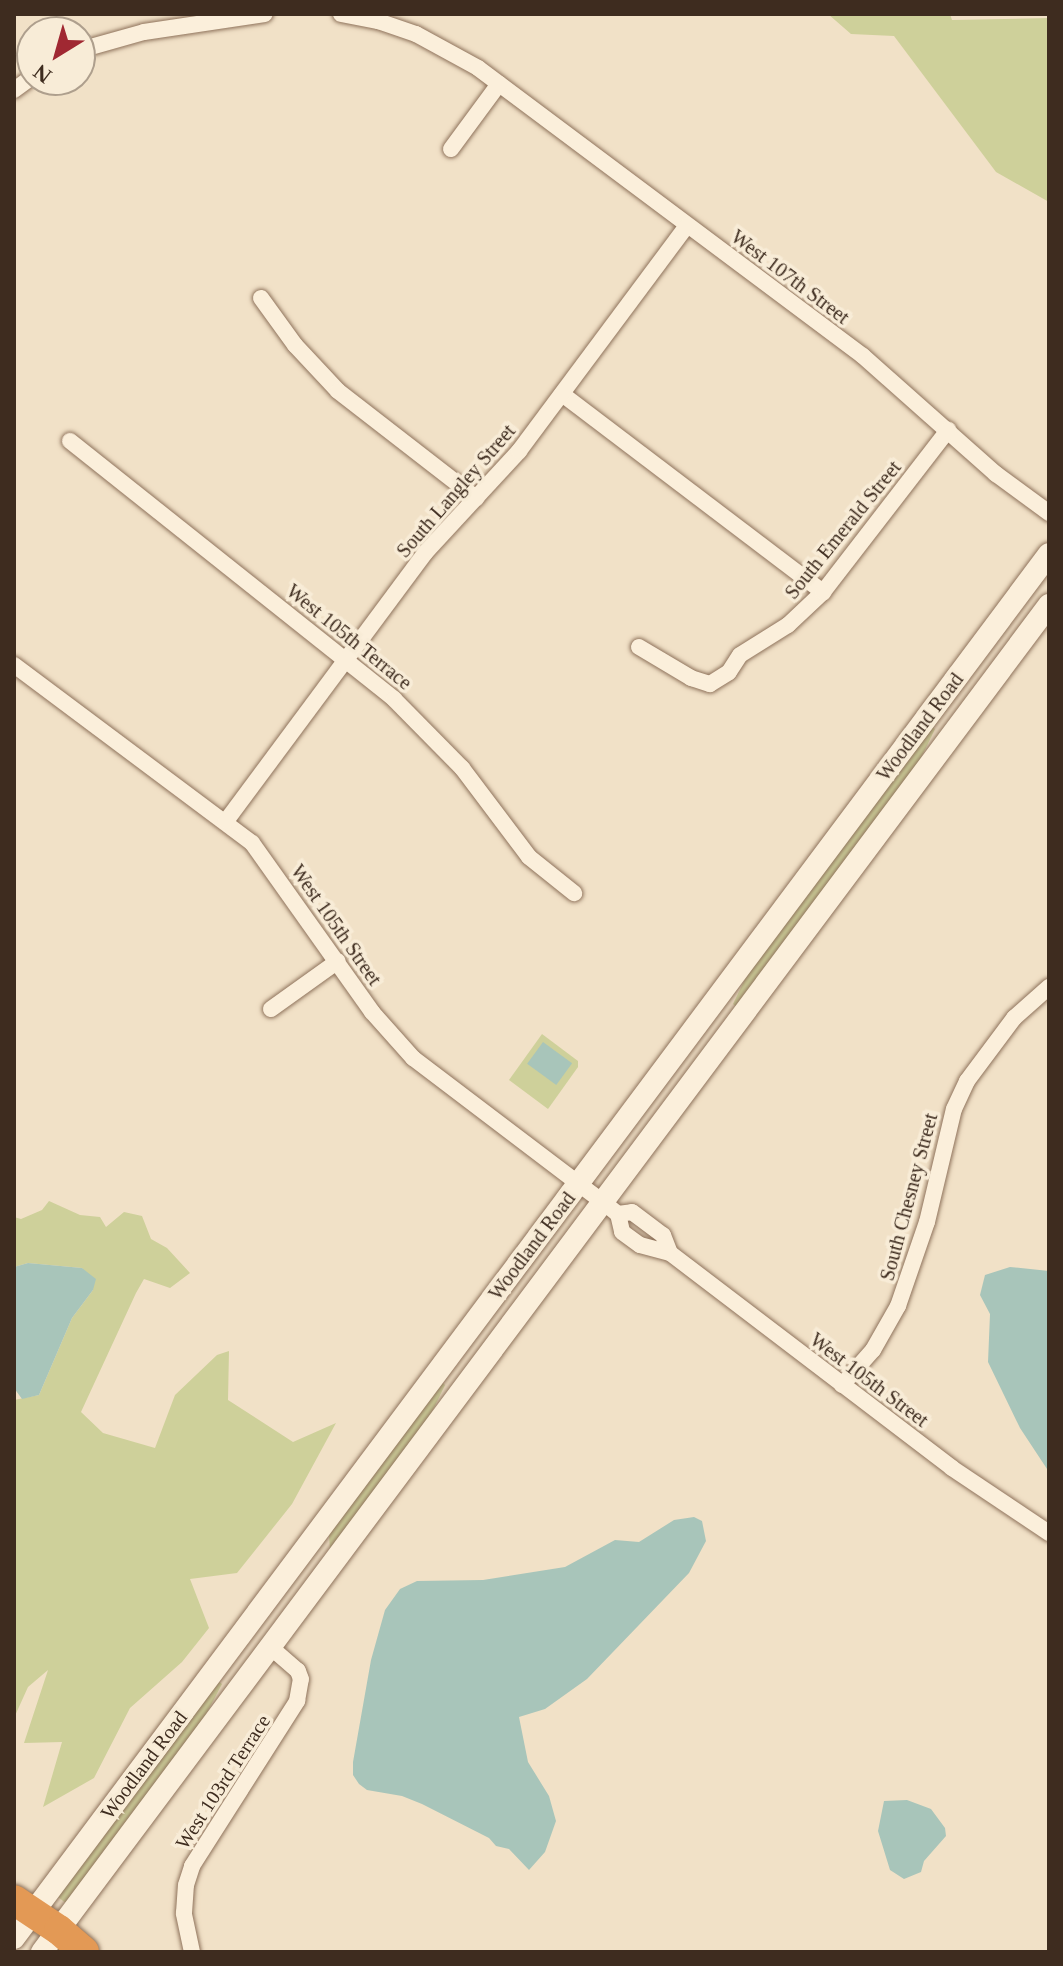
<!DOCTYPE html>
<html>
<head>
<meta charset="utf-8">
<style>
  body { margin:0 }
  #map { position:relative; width:1063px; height:1966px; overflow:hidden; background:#f1e1c7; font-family:"Times New Roman",serif }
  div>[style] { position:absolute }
  .green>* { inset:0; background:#ced09a }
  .water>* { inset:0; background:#a8c5ba; transform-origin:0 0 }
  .roads { filter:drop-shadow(0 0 2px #8e725b) drop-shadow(0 0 2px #8e725b) }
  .street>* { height:16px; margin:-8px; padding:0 8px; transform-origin:8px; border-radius:8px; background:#fbefdb }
  .secondary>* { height:22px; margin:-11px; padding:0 11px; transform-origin:11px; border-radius:11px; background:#fbefdb }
  .highway>* { height:30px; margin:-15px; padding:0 15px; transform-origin:15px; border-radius:15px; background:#e39955 }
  span { translate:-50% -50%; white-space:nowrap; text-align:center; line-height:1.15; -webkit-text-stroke:7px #f8ecd7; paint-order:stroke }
  .street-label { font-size:20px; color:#3e2c1f }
  .frame { position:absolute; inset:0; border:16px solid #3e2c1f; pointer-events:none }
  .north { position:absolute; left:16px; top:16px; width:80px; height:80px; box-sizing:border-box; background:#f8ecd7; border:2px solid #ae9f8d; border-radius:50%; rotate:217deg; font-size:22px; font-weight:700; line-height:32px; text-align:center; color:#3e2c1f }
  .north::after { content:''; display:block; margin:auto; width:28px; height:36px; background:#a02832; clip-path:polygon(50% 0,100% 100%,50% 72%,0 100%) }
</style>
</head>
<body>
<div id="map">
  <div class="green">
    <i style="clip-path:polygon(828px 14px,950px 14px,952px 20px,1049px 18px,1049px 202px,996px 172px,894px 36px,851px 34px)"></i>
    <i style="clip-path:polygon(931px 726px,935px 729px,919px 762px,738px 1008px,733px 1004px,749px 971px)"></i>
    <i style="clip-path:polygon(542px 1034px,578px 1061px,578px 1067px,548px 1109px,509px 1080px)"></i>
    <i style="clip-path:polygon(49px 1201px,80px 1215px,100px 1217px,106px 1227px,124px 1212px,142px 1216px,151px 1239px,167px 1248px,190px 1273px,170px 1288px,144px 1279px,136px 1293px,81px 1412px,103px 1433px,155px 1448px,175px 1395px,217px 1355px,229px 1351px,228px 1400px,293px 1442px,336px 1423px,292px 1504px,237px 1573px,190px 1579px,209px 1628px,182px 1662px,130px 1708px,94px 1778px,43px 1807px,62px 1742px,24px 1743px,48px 1670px,28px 1687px,14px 1718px,14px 1400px,39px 1395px,72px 1318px,93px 1290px,82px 1268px,28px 1263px,14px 1267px,14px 1217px,21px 1219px,42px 1210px)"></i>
    <i style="clip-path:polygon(442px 1382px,445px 1385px,429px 1418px,330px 1550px,329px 1535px)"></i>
    <i style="clip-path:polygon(218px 1681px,222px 1684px,202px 1722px,67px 1904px,58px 1897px)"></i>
  </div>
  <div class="water">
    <i style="left:543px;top:1042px;width:36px;height:27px;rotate:36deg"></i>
    <i style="clip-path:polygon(28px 1263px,82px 1268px,96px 1279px,93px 1290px,72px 1318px,39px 1395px,22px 1399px,14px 1388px,14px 1267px)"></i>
    <i style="clip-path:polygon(1010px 1267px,1049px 1271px,1049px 1472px,1020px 1428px,988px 1362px,990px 1314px,980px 1295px,985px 1275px)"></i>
    <i style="clip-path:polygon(694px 1517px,702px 1521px,706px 1541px,689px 1573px,587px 1679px,545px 1709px,519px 1717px,528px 1762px,549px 1796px,556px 1821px,545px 1852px,529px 1870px,509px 1849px,496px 1846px,489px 1838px,422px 1804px,402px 1796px,367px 1790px,359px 1784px,353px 1775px,353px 1762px,371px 1660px,385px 1610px,400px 1589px,417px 1581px,483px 1580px,565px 1567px,615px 1540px,639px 1542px,674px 1520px)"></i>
    <i style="clip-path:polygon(907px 1800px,931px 1809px,945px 1828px,946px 1836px,924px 1861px,921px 1872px,904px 1879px,890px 1870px,878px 1831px,884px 1801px)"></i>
  </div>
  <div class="roads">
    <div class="street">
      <i style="left:341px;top:14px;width:38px;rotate:11deg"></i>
      <i style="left:378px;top:21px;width:40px;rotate:18.9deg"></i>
      <i style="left:416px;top:34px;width:71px;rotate:28.7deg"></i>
      <i style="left:478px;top:68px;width:481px;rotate:36.8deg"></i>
      <i style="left:863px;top:356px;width:178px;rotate:41.6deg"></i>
      <i style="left:996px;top:474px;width:66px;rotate:36.3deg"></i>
      <i style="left:80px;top:50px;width:66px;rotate:-15.7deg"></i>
      <i style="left:144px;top:32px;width:122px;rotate:-8.5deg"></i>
      <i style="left:14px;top:90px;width:22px;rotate:-36deg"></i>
      <i style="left:451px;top:149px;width:81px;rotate:-53.6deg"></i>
      <i style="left:261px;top:298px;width:58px;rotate:54.1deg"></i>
      <i style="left:295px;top:345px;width:63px;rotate:46.9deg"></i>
      <i style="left:338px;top:391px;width:175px;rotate:37.8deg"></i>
      <i style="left:562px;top:394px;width:328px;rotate:37.2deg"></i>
      <i style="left:70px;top:441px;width:414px;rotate:38.5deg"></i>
      <i style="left:394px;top:699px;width:97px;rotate:45.4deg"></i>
      <i style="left:462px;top:768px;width:111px;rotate:53deg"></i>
      <i style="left:529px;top:857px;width:58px;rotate:38.7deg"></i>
      <i style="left:639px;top:647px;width:61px;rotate:30.8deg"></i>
      <i style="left:691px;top:678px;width:20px;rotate:18deg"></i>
      <i style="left:710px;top:684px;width:22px;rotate:-32deg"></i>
      <i style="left:729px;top:672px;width:20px;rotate:-57deg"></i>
      <i style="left:740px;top:655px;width:57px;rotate:-32deg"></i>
      <i style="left:788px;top:625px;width:48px;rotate:-43.3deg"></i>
      <i style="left:823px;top:592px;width:205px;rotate:-52.3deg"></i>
      <i style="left:14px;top:665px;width:297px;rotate:36.8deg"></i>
      <i style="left:252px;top:843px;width:207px;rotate:54.6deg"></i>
      <i style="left:372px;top:1012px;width:62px;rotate:48.3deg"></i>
      <i style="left:413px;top:1058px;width:238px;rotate:37.2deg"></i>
      <i style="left:603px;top:1202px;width:19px;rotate:39deg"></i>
      <i style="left:618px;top:1214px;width:18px;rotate:77deg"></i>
      <i style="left:622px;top:1232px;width:22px;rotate:36deg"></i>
      <i style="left:640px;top:1245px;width:31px;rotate:15deg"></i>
      <i style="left:670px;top:1253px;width:355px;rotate:37.3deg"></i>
      <i style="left:952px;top:1468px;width:117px;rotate:33.8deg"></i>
      <i style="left:226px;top:821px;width:334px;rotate:-53.4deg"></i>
      <i style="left:425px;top:553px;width:139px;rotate:-47.3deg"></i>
      <i style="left:519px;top:451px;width:281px;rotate:-53.3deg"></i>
      <i style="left:271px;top:1009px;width:82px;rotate:-35.6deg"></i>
      <i style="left:618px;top:1214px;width:14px;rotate:-8deg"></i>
      <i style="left:632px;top:1212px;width:39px;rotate:37deg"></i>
      <i style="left:663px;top:1235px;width:19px;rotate:69deg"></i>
      <i style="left:842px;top:1385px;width:47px;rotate:-48.5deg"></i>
      <i style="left:873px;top:1350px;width:51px;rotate:-60.4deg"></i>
      <i style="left:898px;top:1306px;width:89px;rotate:-71deg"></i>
      <i style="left:927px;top:1222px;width:116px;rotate:-76.6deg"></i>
      <i style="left:954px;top:1109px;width:31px;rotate:-65deg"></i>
      <i style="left:967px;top:1081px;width:79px;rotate:-53.3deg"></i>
      <i style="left:1014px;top:1018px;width:47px;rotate:-41.5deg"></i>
      <i style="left:192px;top:1952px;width:40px;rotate:-102deg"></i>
      <i style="left:184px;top:1913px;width:28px;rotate:-86deg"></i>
      <i style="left:186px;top:1885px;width:20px;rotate:-72deg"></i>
      <i style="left:192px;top:1866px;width:196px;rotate:-57.5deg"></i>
      <i style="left:297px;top:1701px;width:22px;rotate:-80deg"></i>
      <i style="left:301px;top:1679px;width:9px;rotate:-111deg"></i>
      <i style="left:298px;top:1671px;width:37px;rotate:-139deg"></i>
    </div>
    <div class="secondary">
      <i style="left:14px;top:1938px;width:1728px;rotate:-53.21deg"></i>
      <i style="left:42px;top:1952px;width:1682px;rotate:-53.22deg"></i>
    </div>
    <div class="highway">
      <i style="left:14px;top:1900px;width:54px;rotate:33.7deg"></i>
      <i style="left:59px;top:1930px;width:33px;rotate:41deg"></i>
    </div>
  </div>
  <div class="street-label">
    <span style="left:790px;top:277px;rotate:37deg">West 107th Street</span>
    <span style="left:456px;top:491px;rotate:-49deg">South Langley Street</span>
    <span style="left:843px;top:530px;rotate:-51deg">South Emerald Street</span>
    <span style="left:349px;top:637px;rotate:39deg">West 105th Terrace</span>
    <span style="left:920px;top:727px;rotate:-53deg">Woodland Road</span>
    <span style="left:336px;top:925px;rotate:55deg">West 105th Street</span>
    <span style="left:909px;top:1197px;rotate:-75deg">South Chesney Street</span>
    <span style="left:532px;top:1246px;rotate:-53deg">Woodland Road</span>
    <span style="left:869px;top:1380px;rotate:37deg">West 105th Street</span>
    <span style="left:144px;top:1765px;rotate:-53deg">Woodland Road</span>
    <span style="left:223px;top:1782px;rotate:-57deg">West 103rd Terrace</span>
  </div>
  <div class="frame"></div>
  <div class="north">N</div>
</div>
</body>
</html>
